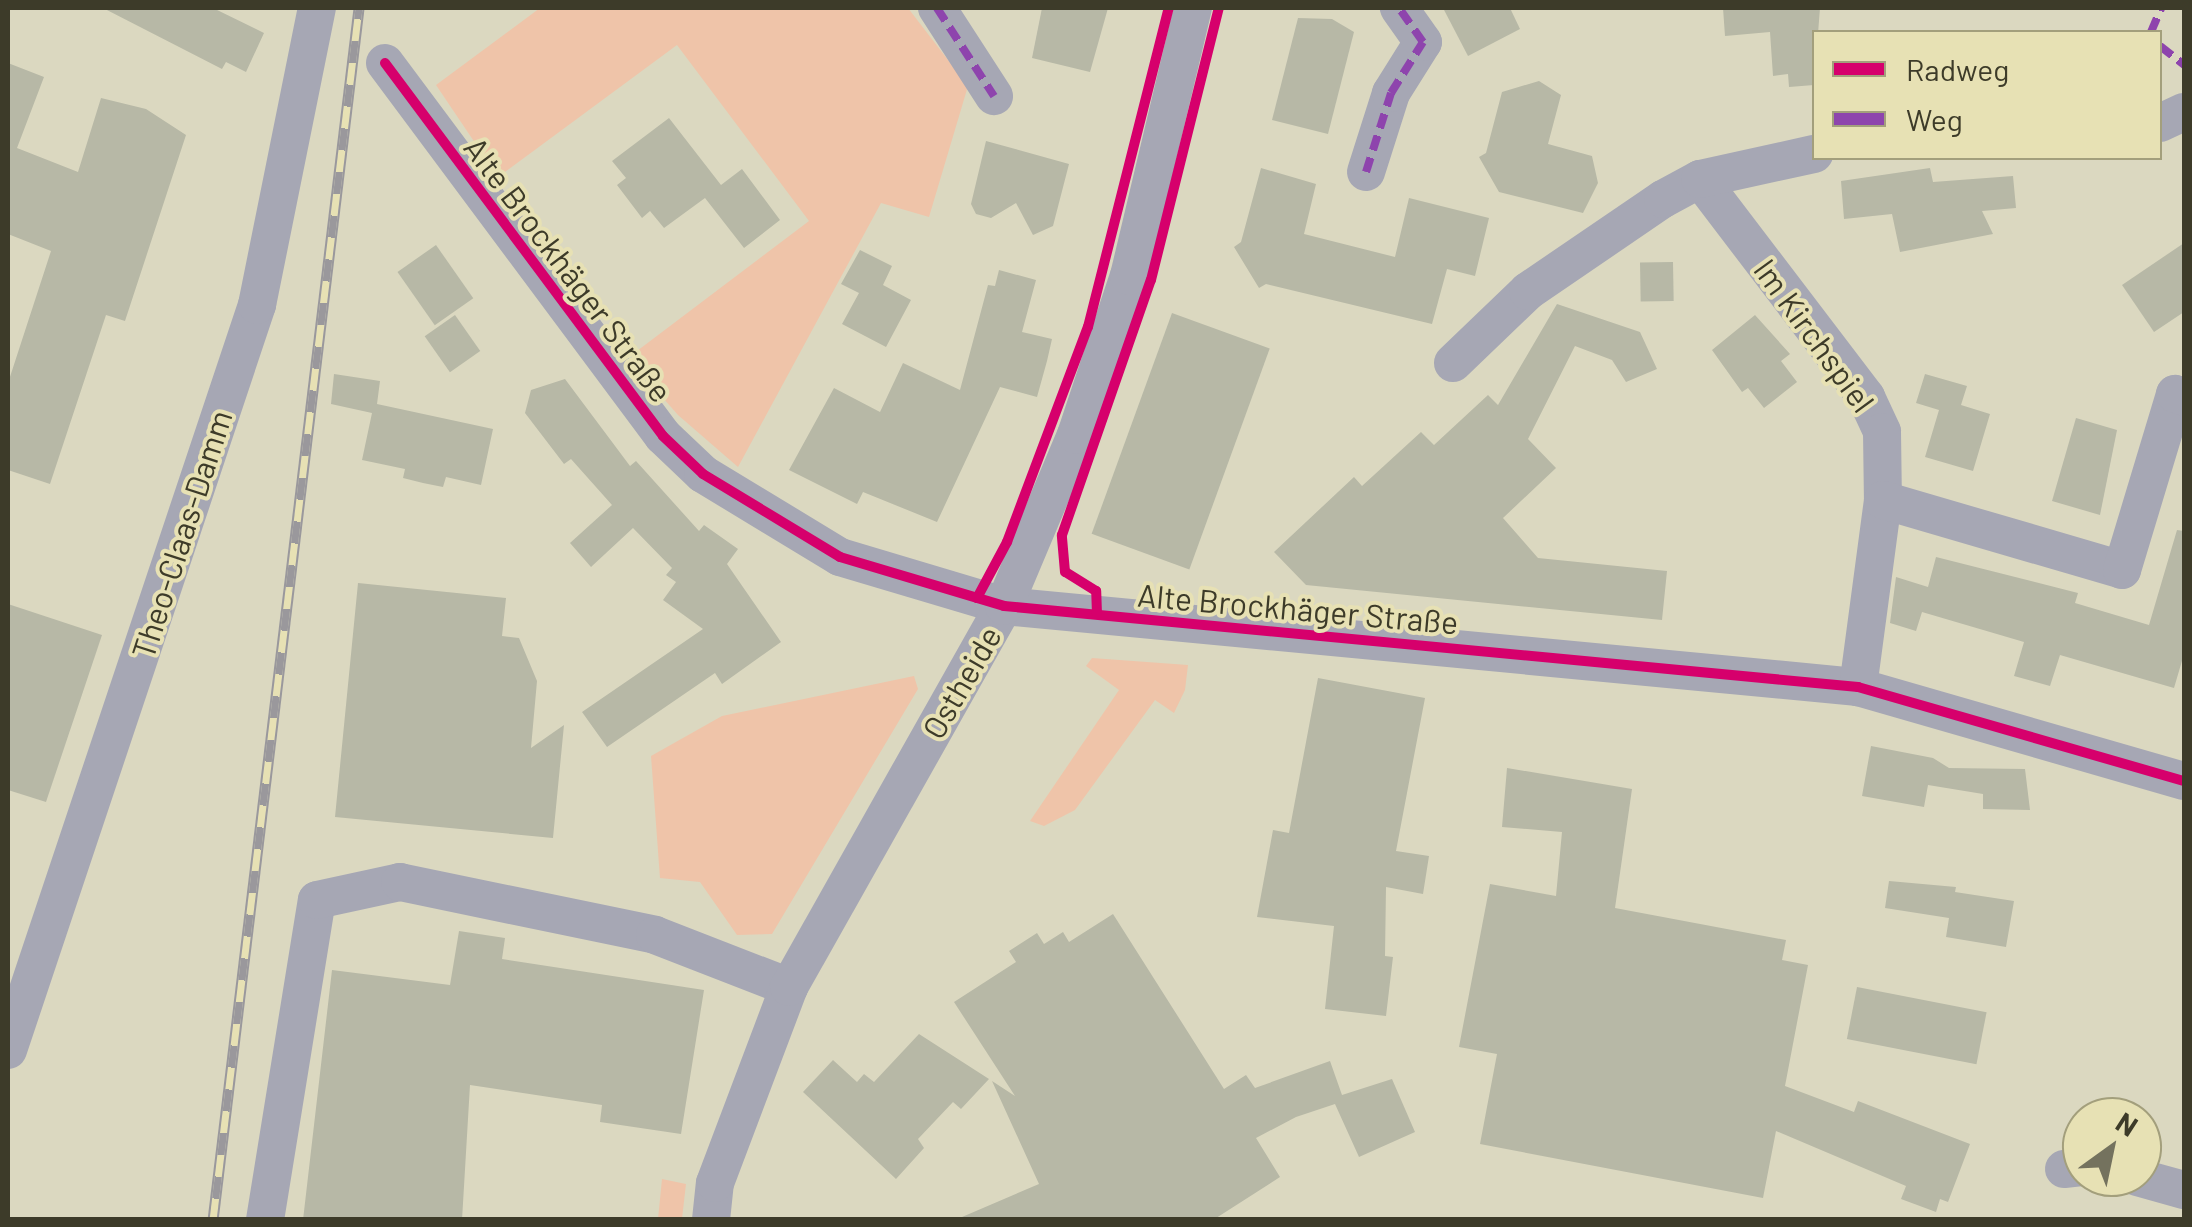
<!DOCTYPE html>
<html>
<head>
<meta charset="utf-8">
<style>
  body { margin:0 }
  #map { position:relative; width:2192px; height:1227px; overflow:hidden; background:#dbd8c0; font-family:Barlow,sans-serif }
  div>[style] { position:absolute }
  .green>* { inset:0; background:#efc4a9 }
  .building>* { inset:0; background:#b7b8a6; transform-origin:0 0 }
  .minor>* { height:38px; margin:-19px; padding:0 19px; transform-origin:19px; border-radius:19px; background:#a6a7b4 }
  .rail>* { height:11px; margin-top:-5.5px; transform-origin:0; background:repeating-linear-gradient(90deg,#e7e1b4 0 22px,#9a989c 0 44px); box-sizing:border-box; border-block:2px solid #9a989c }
  .quiet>* { height:8px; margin-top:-4px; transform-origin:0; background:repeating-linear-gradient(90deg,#8e44ad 0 15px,transparent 0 23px) }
  .cycleway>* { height:10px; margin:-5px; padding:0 5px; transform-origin:5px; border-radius:5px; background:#d6006c }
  span { translate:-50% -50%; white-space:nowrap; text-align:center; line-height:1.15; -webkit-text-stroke:8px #e7e1b4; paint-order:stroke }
  .street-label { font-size:32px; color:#3d3b29 }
  .frame { position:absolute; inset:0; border:10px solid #3d3b29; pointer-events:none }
  .legend { position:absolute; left:1812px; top:30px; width:350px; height:130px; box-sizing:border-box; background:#e7e1b4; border:2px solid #a39f7c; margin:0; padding:12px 18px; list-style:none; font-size:30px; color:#3d3b29 }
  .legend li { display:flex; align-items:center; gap:20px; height:50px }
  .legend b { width:50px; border:2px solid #a39f7c }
  .north { position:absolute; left:2062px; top:1097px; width:100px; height:100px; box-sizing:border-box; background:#e7e1b4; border:2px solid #a39f7c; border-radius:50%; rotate:33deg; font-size:28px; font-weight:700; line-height:40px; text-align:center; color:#3d3b29 }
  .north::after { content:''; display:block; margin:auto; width:35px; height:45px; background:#74725e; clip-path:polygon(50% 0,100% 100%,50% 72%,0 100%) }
</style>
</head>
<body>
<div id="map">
  <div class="green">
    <i style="clip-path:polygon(540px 8px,908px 8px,968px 86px,929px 217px,881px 203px,738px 467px,678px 415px,633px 364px,633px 354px,809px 221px,677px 45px,498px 177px,436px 85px)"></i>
    <i style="clip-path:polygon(1092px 658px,1188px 665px,1185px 690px,1174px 713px,1155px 700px,1075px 810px,1044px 826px,1030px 821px,1119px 690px,1086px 666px)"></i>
    <i style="clip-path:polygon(914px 676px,918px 689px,772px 934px,737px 935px,700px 882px,660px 878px,651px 756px,722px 716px)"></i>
    <i style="clip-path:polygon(662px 1179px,686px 1184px,682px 1219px,658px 1219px)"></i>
  </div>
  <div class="building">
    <i style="clip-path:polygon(103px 8px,213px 8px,264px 33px,246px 72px,226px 62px,222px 69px)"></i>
    <i style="clip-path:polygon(1042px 8px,1108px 8px,1090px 72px,1032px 58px)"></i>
    <i style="clip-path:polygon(1443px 8px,1510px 8px,1520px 29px,1468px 56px)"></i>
    <i style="clip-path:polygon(1723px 8px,1820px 8px,1814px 85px,1789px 87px,1788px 74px,1773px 76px,1770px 32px,1725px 36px)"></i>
    <i style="clip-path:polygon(1298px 18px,1332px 19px,1354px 32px,1328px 134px,1272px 120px)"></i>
    <i style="clip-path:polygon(8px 63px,44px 77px,17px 148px,78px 172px,101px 98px,146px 109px,186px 135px,125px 321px,106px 315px,50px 484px,8px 470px,8px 383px,51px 251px,8px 234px)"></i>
    <i style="clip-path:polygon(1539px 81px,1561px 95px,1548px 144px,1592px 156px,1598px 183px,1583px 213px,1499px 192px,1479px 157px,1486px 153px,1502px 92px)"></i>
    <i style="clip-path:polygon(669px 118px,721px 185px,742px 169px,780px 220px,744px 248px,705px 198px,664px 228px,650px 211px,642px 218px,617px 185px,626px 178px,612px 161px)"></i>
    <i style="clip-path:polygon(986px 141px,1069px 164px,1053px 226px,1033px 235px,1016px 203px,991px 218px,976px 214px,971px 204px)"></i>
    <i style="clip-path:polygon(1261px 168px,1316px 184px,1304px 234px,1395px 257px,1409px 198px,1489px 218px,1475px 276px,1447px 269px,1432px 324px,1266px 284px,1259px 288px,1234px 247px,1241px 242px)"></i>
    <i style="clip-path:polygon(1930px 168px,1933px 182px,2013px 176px,2016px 208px,1982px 211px,1993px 234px,1900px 252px,1892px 214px,1844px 219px,1841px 181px)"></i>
    <i style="clip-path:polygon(2184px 243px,2184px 312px,2154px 332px,2122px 285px)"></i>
    <i style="left:436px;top:245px;width:65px;height:47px;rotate:55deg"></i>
    <i style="clip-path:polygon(860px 250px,892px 266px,883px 285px,911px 300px,886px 347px,842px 324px,859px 293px,841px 284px)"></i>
    <i style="left:1673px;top:262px;width:39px;height:33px;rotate:89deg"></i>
    <i style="clip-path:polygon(999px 270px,1036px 280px,1022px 332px,1052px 339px,1047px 361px,1037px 397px,1000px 387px,937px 522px,863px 492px,857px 504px,789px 470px,834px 388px,880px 412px,903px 363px,960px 390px,988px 285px,995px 286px)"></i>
    <i style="clip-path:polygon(1557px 304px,1640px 332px,1657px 369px,1626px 382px,1612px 360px,1575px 346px,1528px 439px,1556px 468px,1503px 518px,1538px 558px,1667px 571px,1662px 620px,1306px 585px,1274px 552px,1354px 477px,1362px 486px,1421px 432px,1434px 445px,1488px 395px,1498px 405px)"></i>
    <i style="left:1172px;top:313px;width:104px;height:235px;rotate:20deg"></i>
    <i style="left:455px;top:315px;width:44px;height:37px;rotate:55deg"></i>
    <i style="clip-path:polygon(1755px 315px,1790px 354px,1781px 361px,1797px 382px,1764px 408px,1748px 388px,1742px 392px,1712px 350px)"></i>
    <i style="clip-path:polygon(334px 374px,380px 381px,377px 404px,493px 429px,481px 485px,446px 477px,443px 487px,423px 483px,403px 478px,405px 469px,362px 460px,372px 413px,331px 404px)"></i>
    <i style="clip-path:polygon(1925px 374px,1967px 386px,1961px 405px,1990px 414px,1973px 471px,1925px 457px,1939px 410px,1916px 403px)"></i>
    <i style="clip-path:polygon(565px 379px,630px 466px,636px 461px,699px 531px,704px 525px,738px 549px,727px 564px,781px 642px,722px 684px,715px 673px,607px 747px,582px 712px,703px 629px,663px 600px,676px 582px,666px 575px,672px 568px,633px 528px,591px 567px,570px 543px,612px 505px,571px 459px,564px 464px,525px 413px,531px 390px)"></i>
    <i style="clip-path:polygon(2076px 418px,2117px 430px,2100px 515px,2052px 501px)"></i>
    <i style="clip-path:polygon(2177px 530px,2184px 531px,2184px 654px,2174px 688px,2060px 655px,2050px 686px,2014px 676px,2024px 642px,1922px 612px,1916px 631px,1890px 623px,1896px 577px,1928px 587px,1936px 557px,2078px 593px,2075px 603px,2149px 625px)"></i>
    <i style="clip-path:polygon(358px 583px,506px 598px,502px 636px,519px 638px,537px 681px,531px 748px,564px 725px,553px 838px,335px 817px)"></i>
    <i style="clip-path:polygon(8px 604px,102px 635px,46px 802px,8px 790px)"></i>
    <i style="clip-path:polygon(1318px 678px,1425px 698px,1396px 851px,1429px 856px,1423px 894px,1386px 887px,1385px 956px,1393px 957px,1386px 1016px,1325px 1009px,1334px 926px,1257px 917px,1273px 830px,1289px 833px)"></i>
    <i style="clip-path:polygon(1871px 746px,1933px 758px,1949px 768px,2025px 769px,2030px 810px,1983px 809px,1983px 794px,1928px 785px,1924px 807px,1862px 796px)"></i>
    <i style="clip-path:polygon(1507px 768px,1632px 789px,1615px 908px,1786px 940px,1782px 960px,1808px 965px,1785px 1086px,1854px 1112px,1858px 1101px,1970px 1144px,1948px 1202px,1940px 1199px,1936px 1212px,1901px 1199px,1906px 1186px,1776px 1131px,1763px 1198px,1480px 1144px,1497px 1054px,1459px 1047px,1490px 884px,1556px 896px,1562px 832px,1502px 827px)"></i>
    <i style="clip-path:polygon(1889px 881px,1956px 887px,1955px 892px,2014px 901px,2006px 947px,1946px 937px,1949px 918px,1885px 908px)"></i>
    <i style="clip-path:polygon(1113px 914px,1224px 1089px,1246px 1075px,1255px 1088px,1330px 1061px,1342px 1095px,1392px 1079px,1415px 1132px,1359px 1157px,1335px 1104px,1296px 1117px,1256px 1138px,1280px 1177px,1213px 1220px,955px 1220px,1039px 1184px,992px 1081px,1015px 1096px,954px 1002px,1016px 962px,1009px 951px,1037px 933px,1044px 944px,1063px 932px,1069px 942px)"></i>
    <i style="clip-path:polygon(459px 931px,505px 938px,502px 959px,704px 990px,681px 1134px,600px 1122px,602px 1105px,470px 1085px,462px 1220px,303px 1220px,332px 970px,450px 985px)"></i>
    <i style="left:1857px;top:987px;width:132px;height:53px;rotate:11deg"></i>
    <i style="clip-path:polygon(919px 1034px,989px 1079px,961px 1109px,953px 1102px,918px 1139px,924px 1148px,896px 1179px,803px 1092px,833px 1060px,857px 1082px,864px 1074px,874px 1082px)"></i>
  </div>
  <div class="minor">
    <i style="left:937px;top:8px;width:105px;rotate:57.1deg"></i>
    <i style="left:385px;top:63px;width:465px;rotate:53.3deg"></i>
    <i style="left:663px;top:436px;width:55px;rotate:43.5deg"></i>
    <i style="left:703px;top:474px;width:160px;rotate:31.2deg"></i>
    <i style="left:840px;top:557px;width:171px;rotate:16.6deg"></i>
    <i style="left:1004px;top:606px;width:858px;rotate:5.42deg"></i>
    <i style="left:1858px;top:687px;width:339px;rotate:16.1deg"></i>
    <i style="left:2160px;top:123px;width:26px;rotate:-25deg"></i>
    <i style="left:1366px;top:172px;width:83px;rotate:-72.4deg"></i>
    <i style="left:1391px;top:93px;width:60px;rotate:-57.9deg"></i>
    <i style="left:1423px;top:42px;width:42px;rotate:-125.2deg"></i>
    <i style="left:1700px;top:179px;width:274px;rotate:52.7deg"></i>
    <i style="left:1866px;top:397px;width:38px;rotate:65deg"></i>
    <i style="left:1882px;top:432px;width:68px;rotate:89.2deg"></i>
    <i style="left:1883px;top:500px;width:189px;rotate:97.6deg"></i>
    <i style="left:1453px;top:363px;width:104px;rotate:-43.8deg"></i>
    <i style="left:1528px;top:291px;width:163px;rotate:-34.3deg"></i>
    <i style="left:1663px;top:199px;width:42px;rotate:-28.4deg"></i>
    <i style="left:1700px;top:179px;width:117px;rotate:-12.4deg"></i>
    <i style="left:1883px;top:500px;width:249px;rotate:16.3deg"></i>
    <i style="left:2122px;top:570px;width:184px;rotate:-73.2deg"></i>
    <i style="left:2175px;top:394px;width:9px;rotate:18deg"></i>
    <i style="left:8px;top:1050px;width:786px;rotate:-71.52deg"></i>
    <i style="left:257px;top:305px;width:303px;rotate:-78.6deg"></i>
    <i style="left:2064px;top:1169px;width:18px;rotate:-6deg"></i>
    <i style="left:2137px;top:1177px;width:49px;rotate:15.5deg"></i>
    <i style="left:265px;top:1220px;width:324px;rotate:-80.8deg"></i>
    <i style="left:317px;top:900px;width:85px;rotate:-12.2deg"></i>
    <i style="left:400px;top:882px;width:260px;rotate:11.7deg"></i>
    <i style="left:655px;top:935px;width:144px;rotate:21.2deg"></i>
    <i style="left:711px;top:1220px;width:37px;rotate:-84deg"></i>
    <i style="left:715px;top:1183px;width:210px;rotate:-69.3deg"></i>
    <i style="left:789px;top:987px;width:437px;rotate:-60.6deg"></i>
    <i style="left:1004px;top:606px;width:186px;rotate:-67.2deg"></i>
    <i style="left:1076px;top:435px;width:168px;rotate:-71.6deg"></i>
    <i style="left:1129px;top:276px;width:276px;rotate:-76.6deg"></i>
  </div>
  <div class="rail">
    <i style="left:213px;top:1220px;width:1221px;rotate:-83.13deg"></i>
  </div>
  <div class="quiet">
    <i style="left:937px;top:8px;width:105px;rotate:57.1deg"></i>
    <i style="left:2151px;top:32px;width:26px;rotate:-67deg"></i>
    <i style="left:2160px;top:46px;width:31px;rotate:38deg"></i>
    <i style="left:1366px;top:172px;width:83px;rotate:-72.4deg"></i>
    <i style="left:1391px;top:93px;width:60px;rotate:-57.9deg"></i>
    <i style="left:1423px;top:42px;width:42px;rotate:-125.2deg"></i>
  </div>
  <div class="cycleway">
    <i style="left:385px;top:63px;width:465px;rotate:53.3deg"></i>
    <i style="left:663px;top:436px;width:55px;rotate:43.5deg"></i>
    <i style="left:703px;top:474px;width:160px;rotate:31.2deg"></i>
    <i style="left:840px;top:557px;width:171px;rotate:16.6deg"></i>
    <i style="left:1004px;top:606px;width:858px;rotate:5.42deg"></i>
    <i style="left:1858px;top:687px;width:339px;rotate:16.1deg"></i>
    <i style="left:977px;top:598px;width:64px;rotate:-61.8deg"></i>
    <i style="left:1007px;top:542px;width:230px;rotate:-69.4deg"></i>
    <i style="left:1088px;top:327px;width:329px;rotate:-75.8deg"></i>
    <i style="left:1097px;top:614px;width:23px;rotate:-92deg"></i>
    <i style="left:1096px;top:591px;width:36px;rotate:-148deg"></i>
    <i style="left:1065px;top:572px;width:37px;rotate:-95deg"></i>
    <i style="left:1062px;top:535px;width:270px;rotate:-70.8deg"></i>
    <i style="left:1151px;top:280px;width:280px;rotate:-76deg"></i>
  </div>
  <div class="street-label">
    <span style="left:569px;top:269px;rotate:53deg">Alte Brockhäger Straße</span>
    <span style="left:1815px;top:335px;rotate:54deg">Im Kirchspiel</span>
    <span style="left:181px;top:534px;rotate:-72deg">Theo-Claas-Damm</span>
    <span style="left:1298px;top:608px;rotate:5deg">Alte Brockhäger Straße</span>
    <span style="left:961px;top:682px;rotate:-60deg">Ostheide</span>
  </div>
  <div class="frame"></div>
  <ul class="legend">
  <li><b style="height:12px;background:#d6006c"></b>Radweg</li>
  <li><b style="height:12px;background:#8e44ad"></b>Weg</li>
  </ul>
  <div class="north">N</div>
</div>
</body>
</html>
